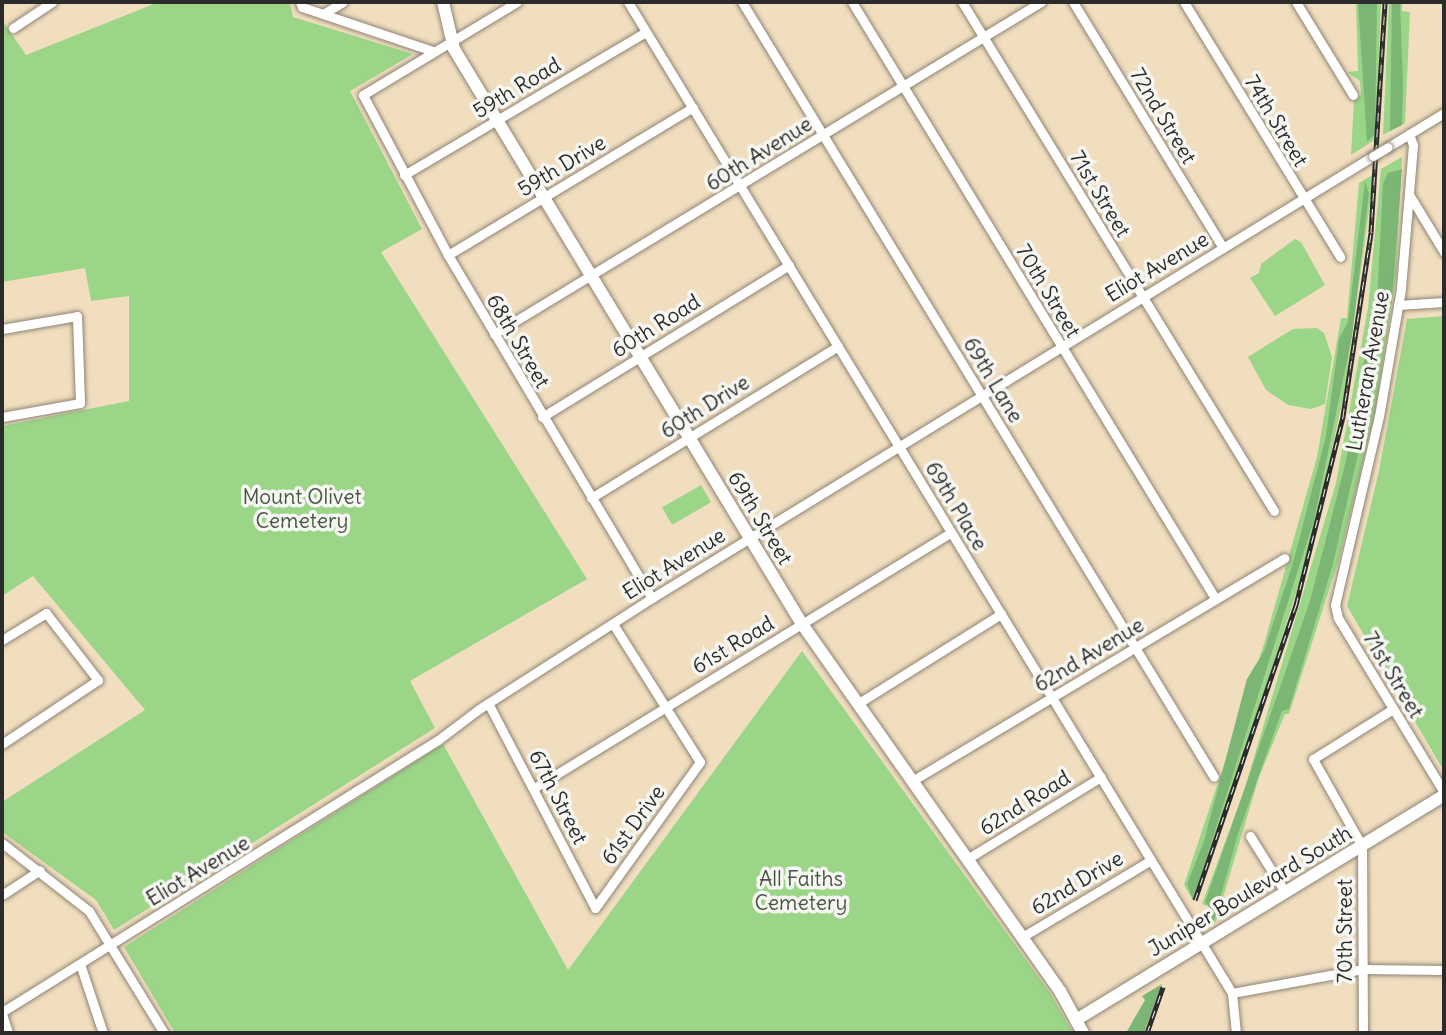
<!DOCTYPE html>
<html>
<head>
<meta charset="utf-8">
<style>
  body { margin:0 }
  #map { position:relative; width:1446px; height:1035px; overflow:hidden; background:#f1debf; font-family:Delius,sans-serif }
  div>[style] { position:absolute }
  .green>* { inset:0; background:#9bd588; transform-origin:0 0 }
  .forest>* { inset:0; background:#7cb674 }
  .roads { filter:drop-shadow(0 0 2px #8e8475) drop-shadow(0 0 2px #8e8475) }
  .street>* { height:9px; margin:-4.5px; padding:0 4.5px; transform-origin:4.5px; border-radius:4.5px; background:#fff }
  .secondary>* { height:12px; margin:-6px; padding:0 6px; transform-origin:6px; border-radius:6px; background:#fff }
  .rail>* { height:5px; margin-top:-2.5px; transform-origin:0; background:repeating-linear-gradient(90deg,#f6f6f2 0 8px,#2b2b2b 0 16px); box-sizing:border-box; border-block:2px solid #2b2b2b }
  .bridges { filter:drop-shadow(0 0 2px #8e8475) drop-shadow(0 0 2px #8e8475) }
  .street-bridge>* { height:9px; margin:-4.5px; padding:0 4.5px; transform-origin:4.5px; border-radius:4.5px; background:#fff }
  span { translate:-50% -50%; white-space:nowrap; text-align:center; line-height:1.15; -webkit-text-stroke:7px #f6f6f2; paint-order:stroke }
  .street-label { font-size:21px; color:#2b2b2b }
  .park-label { font-size:21px; color:#475642 }
  .frame { position:absolute; inset:0; border:4px solid #2b2b2b; pointer-events:none }
</style>
</head>
<body>
<div id="map">
  <div class="green">
    <i style="clip-path:polygon(159px 2px,290px 2px,293px 17px,413px 54px,350px 91px,422px 229px,381px 252px,587px 579px,410px 681px,435px 728px,114px 930px,96px 900px,2px 832px,2px 802px,145px 710px,33px 576px,2px 596px,2px 426px,129px 401px,129px 296px,91px 301px,85px 268px,2px 282px,2px 20px,26px 55px)"></i>
    <i style="clip-path:polygon(1356px 2px,1381px 2px,1376px 139px,1351px 155px,1354px 100px,1361px 95px,1360px 81px,1347px 72px,1358px 71px)"></i>
    <i style="clip-path:polygon(1389px 2px,1402px 2px,1402px 11px,1410px 12px,1405px 123px,1383px 135px)"></i>
    <i style="clip-path:polygon(1402px 157px,1396px 276px,1375px 413px,1339px 559px,1289px 714px,1285px 714px,1259px 777px,1216px 921px,1210px 924px,1202px 916px,1210px 907px,1202px 904px,1243px 794px,1336px 483px,1368px 308px,1381px 169px)"></i>
    <i style="clip-path:polygon(1374px 174px,1344px 394px,1309px 553px,1236px 781px,1193px 900px,1184px 885px,1264px 644px,1317px 457px,1341px 318px,1347px 318px,1359px 183px)"></i>
    <i style="clip-path:polygon(1295px 239px,1301px 242px,1325px 285px,1275px 316px,1250px 278px,1259px 273px,1261px 264px)"></i>
    <i style="clip-path:polygon(1444px 316px,1444px 771px,1347px 606px,1379px 471px,1407px 319px)"></i>
    <i style="clip-path:polygon(1317px 328px,1324px 333px,1332px 357px,1325px 404px,1311px 409px,1288px 405px,1266px 390px,1248px 357px,1293px 329px)"></i>
    <i style="left:701px;top:485px;width:20px;height:45px;rotate:60deg"></i>
    <i style="clip-path:polygon(802px 651px,1050px 993px,1073px 1033px,175px 1033px,124px 947px,443px 744px,568px 970px)"></i>
  </div>
  <div class="forest">
    <i style="clip-path:polygon(1358px 2px,1377px 2px,1375px 134px,1367px 142px)"></i>
    <i style="clip-path:polygon(1392px 2px,1400px 2px,1403px 85px,1402px 125px,1390px 131px)"></i>
    <i style="clip-path:polygon(1402px 169px,1392px 297px,1386px 303px,1377px 301px,1383px 184px,1388px 173px)"></i>
    <i style="clip-path:polygon(1365px 181px,1369px 193px,1352px 336px,1314px 520px,1193px 900px,1187px 884px,1204px 841px,1247px 679px,1264px 651px,1293px 563px,1326px 436px,1339px 339px,1348px 322px)"></i>
    <i style="clip-path:polygon(1366px 351px,1374px 351px,1380px 358px,1333px 564px,1289px 709px,1282px 711px,1238px 834px,1214px 920px,1208px 922px,1211px 909px,1205px 902px,1310px 601px,1346px 461px)"></i>
    <i style="clip-path:polygon(1162px 984px,1144px 1033px,1126px 1033px,1145px 1000px,1142px 996px)"></i>
  </div>
  <div class="roads">
    <div class="street">
      <i style="left:300px;top:2px;width:5px;rotate:68deg"></i>
      <i style="left:302px;top:7px;width:138px;rotate:18.6deg"></i>
      <i style="left:517px;top:2px;width:180px;rotate:148.9deg"></i>
      <i style="left:363px;top:95px;width:181px;rotate:62deg"></i>
      <i style="left:448px;top:255px;width:399px;rotate:59.3deg"></i>
      <i style="left:628px;top:2px;width:1161px;rotate:58.64deg"></i>
      <i style="left:1232px;top:993px;width:40px;rotate:84.3deg"></i>
      <i style="left:742px;top:2px;width:907px;rotate:58.66deg"></i>
      <i style="left:852px;top:2px;width:698px;rotate:58.66deg"></i>
      <i style="left:962px;top:2px;width:597px;rotate:58.49deg"></i>
      <i style="left:1073px;top:2px;width:288px;rotate:58.6deg"></i>
      <i style="left:1184px;top:2px;width:299px;rotate:58.5deg"></i>
      <i style="left:1296px;top:2px;width:109px;rotate:58.5deg"></i>
      <i style="left:323px;top:14px;width:23px;rotate:-31deg"></i>
      <i style="left:13px;top:28px;width:47px;rotate:-33.7deg"></i>
      <i style="left:1409px;top:134px;width:12px;rotate:70deg"></i>
      <i style="left:1413px;top:145px;width:144px;rotate:94.8deg"></i>
      <i style="left:1401px;top:289px;width:129px;rotate:99.8deg"></i>
      <i style="left:1379px;top:416px;width:194px;rotate:103.1deg"></i>
      <i style="left:1335px;top:605px;width:13px;rotate:77deg"></i>
      <i style="left:1338px;top:618px;width:204px;rotate:58.7deg"></i>
      <i style="left:1388px;top:147px;width:66px;rotate:-31.3deg"></i>
      <i style="left:404px;top:175px;width:281px;rotate:-30.6deg"></i>
      <i style="left:1410px;top:196px;width:66px;rotate:58.7deg"></i>
      <i style="left:448px;top:255px;width:286px;rotate:-31.1deg"></i>
      <i style="left:1398px;top:305px;width:46px;rotate:-3.7deg"></i>
      <i style="left:2px;top:329px;width:76px;rotate:-9.8deg"></i>
      <i style="left:77px;top:316px;width:87px;rotate:88deg"></i>
      <i style="left:80px;top:403px;width:79px;rotate:169.8deg"></i>
      <i style="left:494px;top:334px;width:640px;rotate:-31.26deg"></i>
      <i style="left:542px;top:417px;width:290px;rotate:-31.6deg"></i>
      <i style="left:591px;top:498px;width:290px;rotate:-31.6deg"></i>
      <i style="left:2px;top:640px;width:52px;rotate:-31.5deg"></i>
      <i style="left:46px;top:613px;width:85px;rotate:52.2deg"></i>
      <i style="left:98px;top:680px;width:115px;rotate:146.3deg"></i>
      <i style="left:488px;top:703px;width:231px;rotate:62.4deg"></i>
      <i style="left:595px;top:908px;width:180px;rotate:-54.3deg"></i>
      <i style="left:700px;top:762px;width:163px;rotate:-122.2deg"></i>
      <i style="left:857px;top:704px;width:170px;rotate:-32deg"></i>
      <i style="left:912px;top:781px;width:434px;rotate:-30.9deg"></i>
      <i style="left:534px;top:788px;width:489px;rotate:-31.5deg"></i>
      <i style="left:1250px;top:836px;width:66px;rotate:58deg"></i>
      <i style="left:2px;top:843px;width:110px;rotate:38deg"></i>
      <i style="left:89px;top:911px;width:143px;rotate:58.4deg"></i>
      <i style="left:967px;top:859px;width:157px;rotate:-31.5deg"></i>
      <i style="left:2px;top:895px;width:45px;rotate:-33.3deg"></i>
      <i style="left:1022px;top:937px;width:150px;rotate:-30.8deg"></i>
      <i style="left:80px;top:964px;width:73px;rotate:71.6deg"></i>
      <i style="left:1232px;top:993px;width:133px;rotate:-10.4deg"></i>
      <i style="left:1363px;top:969px;width:81px;rotate:0.7deg"></i>
      <i style="left:2px;top:1012px;width:514px;rotate:-31.96deg"></i>
      <i style="left:438px;top:740px;width:51px;rotate:-37.1deg"></i>
      <i style="left:479px;top:709px;width:206px;rotate:-32.7deg"></i>
      <i style="left:652px;top:598px;width:846px;rotate:-31.51deg"></i>
      <i style="left:2px;top:1014px;width:20px;rotate:72deg"></i>
      <i style="left:1363px;top:1033px;width:187px;rotate:-90.3deg"></i>
      <i style="left:1362px;top:846px;width:100px;rotate:-119.4deg"></i>
      <i style="left:1313px;top:759px;width:94px;rotate:-32deg"></i>
    </div>
    <div class="secondary">
      <i style="left:443px;top:2px;width:48px;rotate:76.8deg"></i>
      <i style="left:454px;top:49px;width:672px;rotate:58.82deg"></i>
      <i style="left:802px;top:624px;width:449px;rotate:54.9deg"></i>
      <i style="left:1060px;top:991px;width:48px;rotate:61.3deg"></i>
      <i style="left:1076px;top:1020px;width:431px;rotate:-31.4deg"></i>
    </div>
  </div>
  <div class="rail">
    <i style="left:1195px;top:900px;width:312px;rotate:-71.1deg"></i>
    <i style="left:1296px;top:605px;width:195px;rotate:-76deg"></i>
    <i style="left:1343px;top:416px;width:186px;rotate:-81.3deg"></i>
    <i style="left:1371px;top:232px;width:230px;rotate:-86.5deg"></i>
    <i style="left:1147px;top:1033px;width:49px;rotate:-70.8deg"></i>
  </div>
  <div class="bridges">
    <div class="street-bridge">
      <i style="left:1373px;top:156px;width:17px;rotate:-31deg"></i>
    </div>
  </div>
  <div class="street-label">
    <span style="left:517px;top:88px;rotate:-31deg">59th Road</span>
    <span style="left:1163px;top:116px;rotate:59deg">72nd Street</span>
    <span style="left:1276px;top:121px;rotate:59deg">74th Street</span>
    <span style="left:759px;top:154px;rotate:-32deg">60th Avenue</span>
    <span style="left:562px;top:166px;rotate:-31deg">59th Drive</span>
    <span style="left:1100px;top:194px;rotate:59deg">71st Street</span>
    <span style="left:1157px;top:267px;rotate:-31deg">Eliot Avenue</span>
    <span style="left:1048px;top:291px;rotate:59deg">70th Street</span>
    <span style="left:656px;top:326px;rotate:-32deg">60th Road</span>
    <span style="left:518px;top:341px;rotate:60deg">68th Street</span>
    <span style="left:1368px;top:371px;rotate:-80deg">Lutheran Avenue</span>
    <span style="left:993px;top:380px;rotate:59deg">69th Lane</span>
    <span style="left:705px;top:407px;rotate:-32deg">60th Drive</span>
    <span style="left:956px;top:506px;rotate:59deg">69th Place</span>
    <span style="left:760px;top:518px;rotate:59deg">69th Street</span>
    <span style="left:674px;top:564px;rotate:-32deg">Eliot Avenue</span>
    <span style="left:733px;top:645px;rotate:-31deg">61st Road</span>
    <span style="left:1089px;top:655px;rotate:-31deg">62nd Avenue</span>
    <span style="left:1393px;top:675px;rotate:59deg">71st Street</span>
    <span style="left:558px;top:797px;rotate:63deg">67th Street</span>
    <span style="left:1025px;top:803px;rotate:-32deg">62nd Road</span>
    <span style="left:633px;top:825px;rotate:-54deg">61st Drive</span>
    <span style="left:198px;top:871px;rotate:-31deg">Eliot Avenue</span>
    <span style="left:1077px;top:883px;rotate:-31deg">62nd Drive</span>
    <span style="left:1250px;top:891px;rotate:-31deg">Juniper Boulevard South</span>
    <span style="left:1345px;top:931px;rotate:-90deg">70th Street</span>
  </div>
  <div class="park-label">
    <span style="left:302px;top:509px">Mount Olivet<br>Cemetery</span>
    <span style="left:801px;top:891px">All Faiths<br>Cemetery</span>
  </div>
  <div class="frame"></div>
</div>
</body>
</html>
